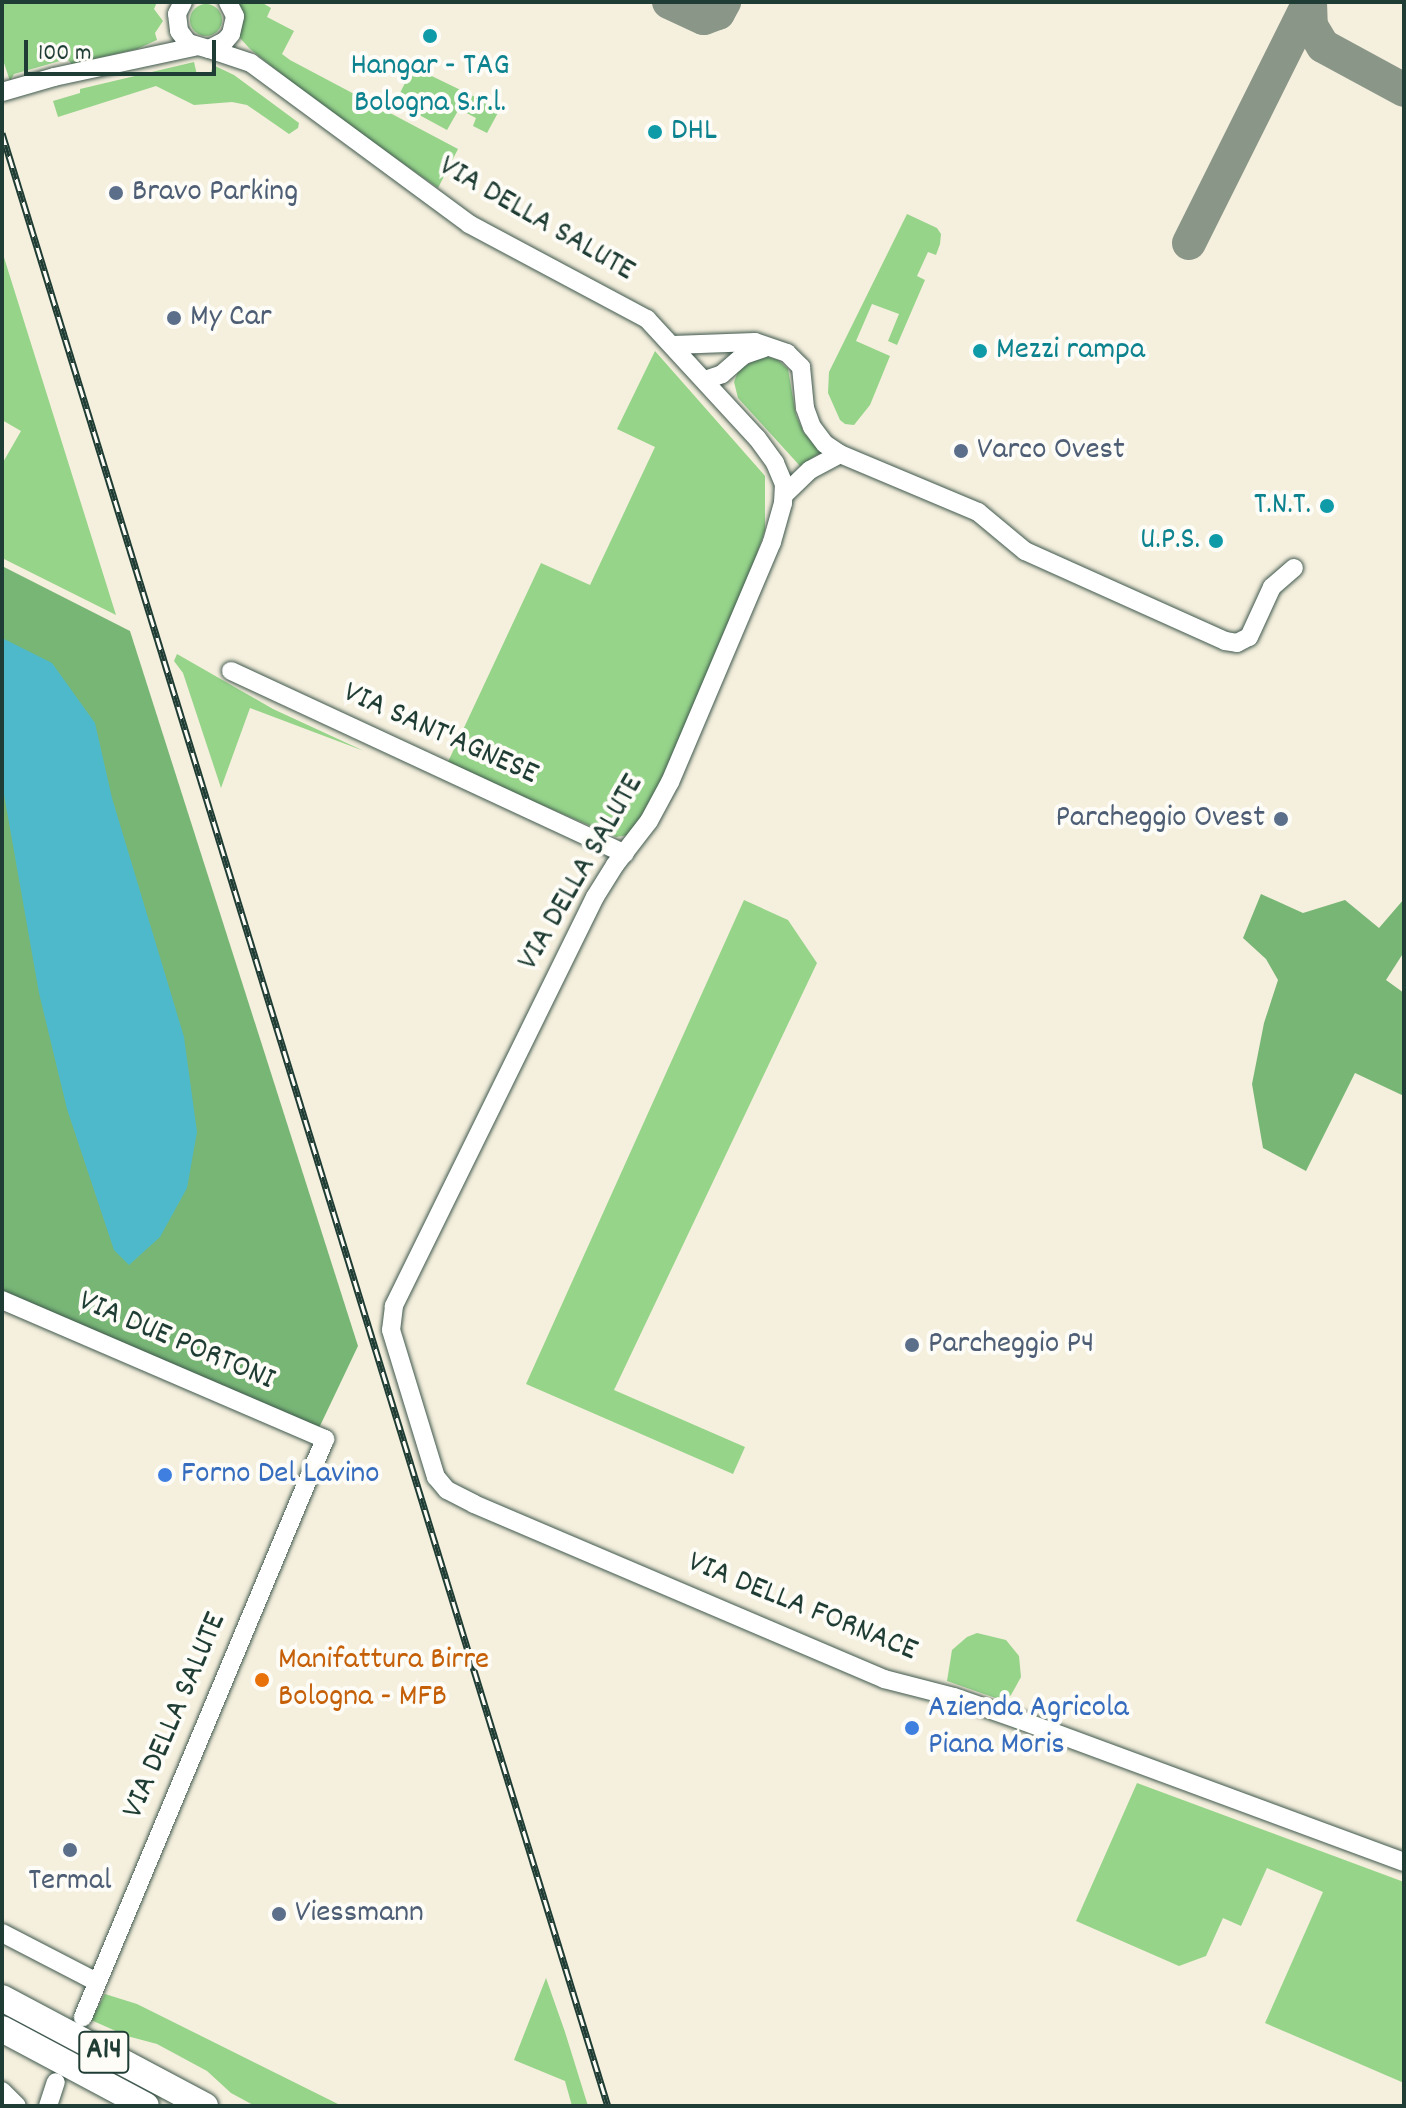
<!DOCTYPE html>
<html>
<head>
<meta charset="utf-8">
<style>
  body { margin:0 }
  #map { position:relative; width:1406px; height:2108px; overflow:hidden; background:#f5efdd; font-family:Dekko,sans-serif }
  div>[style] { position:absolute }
  .green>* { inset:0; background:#96d48a }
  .round { border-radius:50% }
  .forest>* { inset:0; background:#78b676 }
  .water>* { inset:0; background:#4eb9cb }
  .taxiway>* { height:34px; margin:-17px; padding:0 17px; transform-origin:17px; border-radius:17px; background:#8a9688 }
  .roads { filter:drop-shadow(0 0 2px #3f584d) drop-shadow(0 0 2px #3f584d) }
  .minor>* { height:18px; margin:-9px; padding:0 9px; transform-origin:9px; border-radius:9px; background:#fff }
  .highway>* { height:26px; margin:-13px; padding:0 13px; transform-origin:13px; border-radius:13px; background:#fff }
  .rail>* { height:7px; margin-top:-3.5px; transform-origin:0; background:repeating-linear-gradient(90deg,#fdfcf7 0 12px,#1f3d34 0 24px); box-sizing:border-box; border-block:2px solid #1f3d34 }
  .dots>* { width:22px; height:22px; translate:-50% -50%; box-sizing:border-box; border:4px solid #fdfcf7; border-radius:50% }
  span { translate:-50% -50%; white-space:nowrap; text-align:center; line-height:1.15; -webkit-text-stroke:8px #fdfcf7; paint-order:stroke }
  .shield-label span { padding:2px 6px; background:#fdfcf7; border:2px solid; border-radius:6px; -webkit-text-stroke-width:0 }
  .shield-label { font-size:30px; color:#1f3d34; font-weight:700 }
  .culture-label { font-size:32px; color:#0d838f }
  .left { translate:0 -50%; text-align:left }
  .right { translate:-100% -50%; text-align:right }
  .service-label { font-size:32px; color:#4e5e75 }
  .street-label { font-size:32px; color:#1f3d34 }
  .shop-label { font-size:32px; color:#366cbe }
  .food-label { font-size:32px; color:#c56008 }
  .frame { position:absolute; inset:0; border:4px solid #1f3d34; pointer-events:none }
  .scale { position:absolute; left:24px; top:40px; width:192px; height:36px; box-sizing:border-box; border:4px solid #1f3d34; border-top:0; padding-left:10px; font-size:24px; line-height:28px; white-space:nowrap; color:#1f3d34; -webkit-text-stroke:6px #fdfcf7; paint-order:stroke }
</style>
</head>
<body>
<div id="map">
  <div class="green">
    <i style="clip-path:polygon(2px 2px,157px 2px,154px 9px,163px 21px,155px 33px,157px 40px,137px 49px,72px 64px,67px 59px,14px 74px,10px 81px,2px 57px)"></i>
    <i style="clip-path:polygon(235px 2px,261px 2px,271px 8px,267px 17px,294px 31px,282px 54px,290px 60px,458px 149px,438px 188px,322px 106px,250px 49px,240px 38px)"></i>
    <i class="round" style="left:190px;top:4px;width:32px;height:32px"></i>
    <i style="clip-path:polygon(194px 62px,197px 75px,210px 76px,213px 65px,234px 75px,299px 123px,298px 128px,289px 134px,247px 105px,232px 102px,194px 105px,156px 86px,58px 117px,53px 101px,80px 93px,80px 89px)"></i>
    <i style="clip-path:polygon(413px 67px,500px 109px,487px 133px,473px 126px,476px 118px,459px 109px,447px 130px,388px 98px,388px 95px,397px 99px)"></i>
    <i style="clip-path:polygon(907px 214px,937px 228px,941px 234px,940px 244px,936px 255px,928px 252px,917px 276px,925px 280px,897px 345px,888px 341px,899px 314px,872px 304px,856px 341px,890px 356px,870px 405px,854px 425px,845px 424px,840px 420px,828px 393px,829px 372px)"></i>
    <i style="clip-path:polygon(2px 251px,116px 615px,2px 558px,2px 464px,21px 431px,2px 420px)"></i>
    <i style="clip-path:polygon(655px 351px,765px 476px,765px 530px,746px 587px,648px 809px,629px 835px,616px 837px,447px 764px,541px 563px,590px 585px,655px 447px,617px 429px)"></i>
    <i style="clip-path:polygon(764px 356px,778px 360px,788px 369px,796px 415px,804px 433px,821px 452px,800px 466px,738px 398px,734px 382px,739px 369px)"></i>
    <i style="clip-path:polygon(177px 654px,273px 709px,364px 751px,250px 708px,221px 788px,183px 673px,174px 661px)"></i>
    <i style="clip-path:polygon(744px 900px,788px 920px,817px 963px,614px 1390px,745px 1447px,733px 1474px,526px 1384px)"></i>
    <i style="clip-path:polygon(977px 1633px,1006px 1640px,1019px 1656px,1021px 1677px,1011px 1695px,1004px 1701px,947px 1681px,952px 1650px,967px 1637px)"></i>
    <i style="clip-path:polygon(1137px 1783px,1404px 1882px,1404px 2083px,1265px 2023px,1323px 1892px,1267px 1868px,1241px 1926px,1223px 1918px,1206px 1956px,1179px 1966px,1076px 1921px)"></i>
    <i style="clip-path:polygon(546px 1978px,565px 2032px,588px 2106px,572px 2106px,565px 2081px,514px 2060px)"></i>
    <i style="clip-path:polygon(105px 1994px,137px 2004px,342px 2106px,255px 2106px,231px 2093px,207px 2071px,157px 2044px,127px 2036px,91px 2020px)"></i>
  </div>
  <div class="forest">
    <i style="clip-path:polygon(2px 566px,130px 631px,358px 1346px,319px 1428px,2px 1292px)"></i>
    <i style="clip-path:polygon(1261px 894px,1303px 913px,1345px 900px,1379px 928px,1404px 899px,1404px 952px,1386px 980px,1404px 993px,1404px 1096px,1355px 1073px,1306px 1171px,1263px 1148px,1252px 1084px,1264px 1023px,1278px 980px,1266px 959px,1243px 938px)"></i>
  </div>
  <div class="water">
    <i style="clip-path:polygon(2px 638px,52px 663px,95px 723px,112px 798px,184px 1037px,197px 1132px,187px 1188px,160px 1237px,129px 1265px,114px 1250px,67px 1109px,39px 993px,2px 783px)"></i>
  </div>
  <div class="taxiway">
    <i style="left:669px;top:2px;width:38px;rotate:25deg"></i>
    <i style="left:704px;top:18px;width:15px;rotate:-20deg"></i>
    <i style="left:718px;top:13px;width:13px;rotate:-61deg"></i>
    <i style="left:1310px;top:2px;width:24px;rotate:88deg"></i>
    <i style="left:1311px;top:26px;width:23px;rotate:59deg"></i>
    <i style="left:1323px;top:46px;width:92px;rotate:28.5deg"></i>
    <i style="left:1189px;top:243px;width:269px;rotate:-63.5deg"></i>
  </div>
  <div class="roads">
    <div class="minor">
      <i style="left:183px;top:2px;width:13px;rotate:117deg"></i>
      <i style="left:177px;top:14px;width:17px;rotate:83deg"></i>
      <i style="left:179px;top:31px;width:15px;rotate:53deg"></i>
      <i style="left:188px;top:43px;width:22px;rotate:16deg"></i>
      <i style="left:209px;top:49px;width:18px;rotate:-27deg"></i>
      <i style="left:225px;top:41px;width:9px;rotate:-49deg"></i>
      <i style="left:231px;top:34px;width:18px;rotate:-77deg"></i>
      <i style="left:235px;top:16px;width:16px;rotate:-117deg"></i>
      <i style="left:209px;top:49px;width:44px;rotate:18.4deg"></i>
      <i style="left:251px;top:63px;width:271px;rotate:36.4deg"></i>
      <i style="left:469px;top:224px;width:202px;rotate:28.1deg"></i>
      <i style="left:647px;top:319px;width:162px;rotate:47.3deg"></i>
      <i style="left:757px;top:438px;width:31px;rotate:54deg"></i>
      <i style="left:775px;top:463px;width:23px;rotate:67deg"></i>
      <i style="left:784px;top:484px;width:19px;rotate:93deg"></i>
      <i style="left:783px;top:503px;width:41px;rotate:105.8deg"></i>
      <i style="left:772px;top:542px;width:261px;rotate:113deg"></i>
      <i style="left:670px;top:782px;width:44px;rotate:118.3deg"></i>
      <i style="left:649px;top:821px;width:56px;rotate:127.7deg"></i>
      <i style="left:615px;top:865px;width:38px;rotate:122deg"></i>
      <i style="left:595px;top:897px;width:456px;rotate:116.2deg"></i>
      <i style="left:394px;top:1306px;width:24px;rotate:97deg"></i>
      <i style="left:391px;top:1330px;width:154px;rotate:73deg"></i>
      <i style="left:436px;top:1477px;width:17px;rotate:50deg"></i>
      <i style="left:447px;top:1490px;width:30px;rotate:27deg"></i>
      <i style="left:474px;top:1504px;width:446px;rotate:23.1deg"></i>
      <i style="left:884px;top:1679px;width:72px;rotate:14.4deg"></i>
      <i style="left:954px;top:1697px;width:70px;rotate:19.2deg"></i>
      <i style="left:1020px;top:1720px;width:409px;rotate:20.3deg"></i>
      <i style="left:2px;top:92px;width:54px;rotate:-16.1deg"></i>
      <i style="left:54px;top:77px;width:143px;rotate:-12.1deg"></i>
      <i style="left:673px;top:345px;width:82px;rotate:-2.1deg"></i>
      <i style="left:755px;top:342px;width:34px;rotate:19deg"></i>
      <i style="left:787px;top:353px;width:20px;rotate:45deg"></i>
      <i style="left:801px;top:367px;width:41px;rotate:84.4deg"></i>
      <i style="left:805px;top:408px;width:20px;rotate:70deg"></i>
      <i style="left:812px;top:427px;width:21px;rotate:53deg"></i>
      <i style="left:825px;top:444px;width:18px;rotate:34deg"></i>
      <i style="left:840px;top:454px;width:150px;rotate:22.8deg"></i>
      <i style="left:978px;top:512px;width:61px;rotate:39.7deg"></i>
      <i style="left:1025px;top:551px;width:219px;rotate:24.2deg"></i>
      <i style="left:1225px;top:641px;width:12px;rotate:9deg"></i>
      <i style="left:1237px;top:643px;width:13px;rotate:-27deg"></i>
      <i style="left:1249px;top:637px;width:55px;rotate:-65.3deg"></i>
      <i style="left:1272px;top:587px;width:29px;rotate:-41deg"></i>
      <i style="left:705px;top:380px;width:18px;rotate:-19deg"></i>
      <i style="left:722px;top:374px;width:29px;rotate:-41deg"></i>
      <i style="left:744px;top:355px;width:21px;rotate:-19deg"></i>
      <i style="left:784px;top:495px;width:36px;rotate:-44deg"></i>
      <i style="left:810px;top:470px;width:34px;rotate:-28deg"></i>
      <i style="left:231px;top:671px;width:434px;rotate:24.9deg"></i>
      <i style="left:2px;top:1300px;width:352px;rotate:23.3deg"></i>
      <i style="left:325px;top:1439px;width:627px;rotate:112.72deg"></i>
      <i style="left:2px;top:1933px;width:107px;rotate:27.3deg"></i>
      <i style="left:2px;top:2091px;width:21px;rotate:45deg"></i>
      <i style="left:48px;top:2106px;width:25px;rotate:-72deg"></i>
    </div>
    <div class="highway">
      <i style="left:2px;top:1998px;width:230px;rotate:28deg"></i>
      <i style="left:2px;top:2029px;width:163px;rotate:28.1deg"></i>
    </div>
  </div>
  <div class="rail">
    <i style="left:2px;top:133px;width:2064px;rotate:72.93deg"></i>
  </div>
  <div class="dots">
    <i style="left:430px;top:36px;background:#0f9aa8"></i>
    <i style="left:655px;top:132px;background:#0f9aa8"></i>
    <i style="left:116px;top:193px;background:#5c6f8a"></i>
    <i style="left:174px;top:318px;background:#5c6f8a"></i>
    <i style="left:980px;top:351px;background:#0f9aa8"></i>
    <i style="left:961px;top:451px;background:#5c6f8a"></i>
    <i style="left:1327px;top:506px;background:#0f9aa8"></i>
    <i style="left:1216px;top:541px;background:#0f9aa8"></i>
    <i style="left:1281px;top:819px;background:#5c6f8a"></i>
    <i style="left:912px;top:1345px;background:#5c6f8a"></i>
    <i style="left:165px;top:1475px;background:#3f7fe0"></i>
    <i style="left:262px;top:1680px;background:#e8710a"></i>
    <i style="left:912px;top:1728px;background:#3f7fe0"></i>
    <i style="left:70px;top:1850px;background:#5c6f8a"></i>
    <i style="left:279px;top:1914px;background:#5c6f8a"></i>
  </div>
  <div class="shield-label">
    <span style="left:104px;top:2052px">A14</span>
  </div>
  <div class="culture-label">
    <span style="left:430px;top:86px">Hangar - TAG<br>Bologna S.r.l.</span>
    <span class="left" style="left:671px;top:132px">DHL</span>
    <span class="left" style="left:996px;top:351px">Mezzi rampa</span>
    <span class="right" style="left:1311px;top:506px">T.N.T.</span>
    <span class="right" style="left:1200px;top:541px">U.P.S.</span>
  </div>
  <div class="service-label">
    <span class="left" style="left:132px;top:193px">Bravo Parking</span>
    <span class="left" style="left:190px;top:318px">My Car</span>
    <span class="left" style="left:977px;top:451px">Varco Ovest</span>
    <span class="right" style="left:1265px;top:819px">Parcheggio Ovest</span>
    <span class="left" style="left:928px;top:1345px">Parcheggio P4</span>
    <span style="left:70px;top:1882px">Termal</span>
    <span class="left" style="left:295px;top:1914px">Viessmann</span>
  </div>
  <div class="street-label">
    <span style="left:536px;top:220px;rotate:30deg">VIA DELLA SALUTE</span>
    <span style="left:440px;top:735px;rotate:24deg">VIA SANT'AGNESE</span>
    <span style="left:582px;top:873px;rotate:-60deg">VIA DELLA SALUTE</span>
    <span style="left:176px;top:1342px;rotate:23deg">VIA DUE PORTONI</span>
    <span style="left:802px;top:1608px;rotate:22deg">VIA DELLA FORNACE</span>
    <span style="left:176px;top:1716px;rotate:-67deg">VIA DELLA SALUTE</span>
  </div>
  <div class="shop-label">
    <span class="left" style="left:181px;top:1475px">Forno Del Lavino</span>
    <span class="left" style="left:928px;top:1728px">Azienda Agricola<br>Piana Moris</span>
  </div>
  <div class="food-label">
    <span class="left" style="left:278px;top:1680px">Manifattura Birre<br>Bologna - MFB</span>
  </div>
  <div class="frame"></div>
  <div class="scale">100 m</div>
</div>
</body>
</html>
